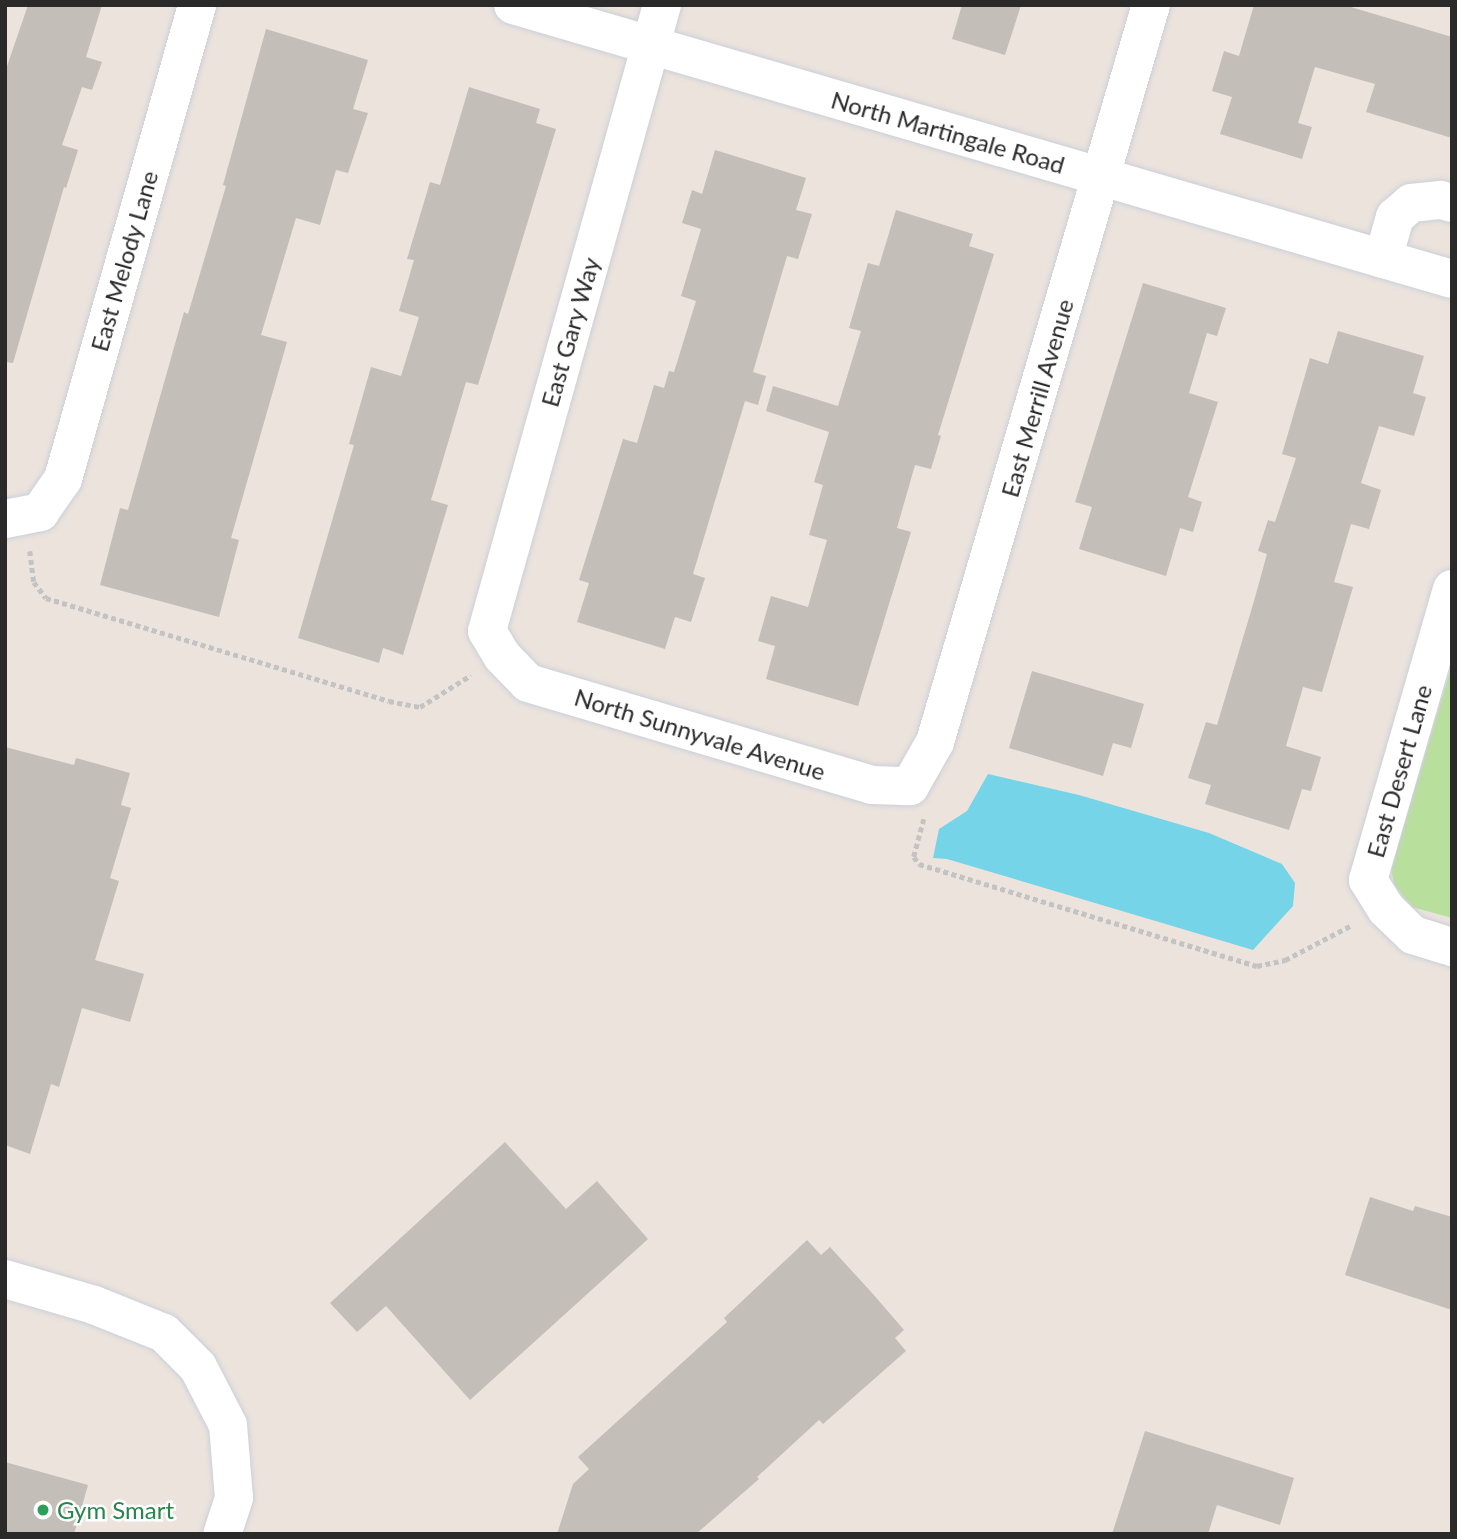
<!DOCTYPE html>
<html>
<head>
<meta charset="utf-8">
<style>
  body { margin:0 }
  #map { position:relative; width:1457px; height:1539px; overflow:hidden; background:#ebe3dc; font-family:Lato,sans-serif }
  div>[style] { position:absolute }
  .green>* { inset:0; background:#b9df9c }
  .water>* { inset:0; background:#75d4e7 }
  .building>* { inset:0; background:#c4beb8 }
  .path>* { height:4.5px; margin-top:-2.25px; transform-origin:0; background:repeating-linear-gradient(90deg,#c3c3c3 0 5px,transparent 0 8.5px) }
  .roads { filter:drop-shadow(0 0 2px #cbcfdb) drop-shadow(0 0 2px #cbcfdb) }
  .minor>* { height:38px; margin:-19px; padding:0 19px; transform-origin:19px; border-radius:19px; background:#fff }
  .dots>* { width:19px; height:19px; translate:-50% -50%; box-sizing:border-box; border:4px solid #fff; border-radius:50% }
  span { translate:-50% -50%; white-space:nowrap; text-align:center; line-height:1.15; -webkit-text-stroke:5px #fff; paint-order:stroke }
  .street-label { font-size:24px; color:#2a2a2a }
  .leisure-label { font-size:24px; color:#27864d }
  .left { translate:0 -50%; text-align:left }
  .frame { position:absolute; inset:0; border:7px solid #2a2a2a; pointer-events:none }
</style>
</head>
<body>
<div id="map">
  <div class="green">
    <i style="clip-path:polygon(1452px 664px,1452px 918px,1412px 907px,1394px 885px,1391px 868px)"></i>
  </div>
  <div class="water">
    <i style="clip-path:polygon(988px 774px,1079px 795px,1209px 833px,1282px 864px,1295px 883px,1293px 906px,1253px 950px,947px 859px,933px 858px,939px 829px,967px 811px)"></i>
  </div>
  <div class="building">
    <i style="clip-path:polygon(28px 5px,102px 5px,86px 57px,102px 62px,92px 90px,82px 87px,62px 145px,78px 150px,66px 188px,64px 187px,13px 363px,5px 362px,5px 72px)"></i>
    <i style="clip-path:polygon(962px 5px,1021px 5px,1005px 55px,952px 39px)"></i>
    <i style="clip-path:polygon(1254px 5px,1344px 5px,1452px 37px,1452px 138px,1366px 112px,1375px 84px,1315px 67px,1298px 123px,1312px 127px,1302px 159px,1220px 134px,1232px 97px,1212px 91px,1224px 51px,1239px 56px)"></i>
    <i style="clip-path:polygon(266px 29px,368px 60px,353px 109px,368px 113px,348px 173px,336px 170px,320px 225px,296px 218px,261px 335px,287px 342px,231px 538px,239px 540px,219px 617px,100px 585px,120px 508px,128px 510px,184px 312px,188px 314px,226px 186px,223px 185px)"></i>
    <i style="clip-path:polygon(469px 87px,540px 109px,536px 123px,556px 129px,478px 385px,466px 382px,431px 500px,448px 505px,403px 655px,383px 648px,379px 663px,298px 638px,354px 445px,349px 444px,371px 367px,401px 376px,419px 317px,399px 311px,414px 260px,407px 259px,430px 182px,440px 185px)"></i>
    <i style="clip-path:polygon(715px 150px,806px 178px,796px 210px,812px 214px,798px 259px,787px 256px,753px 372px,766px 376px,758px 405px,745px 401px,693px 574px,705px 578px,691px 622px,675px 617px,665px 649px,577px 622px,589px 583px,579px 580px,623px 439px,637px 443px,654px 385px,664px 388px,669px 371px,674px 372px,696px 301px,681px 296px,701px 229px,682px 223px,692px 190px,702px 194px)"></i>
    <i style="clip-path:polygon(896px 210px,973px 234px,969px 246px,994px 254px,938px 435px,941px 436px,931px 469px,915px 465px,897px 528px,911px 532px,858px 706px,766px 679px,775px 646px,758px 641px,771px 596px,808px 607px,827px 540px,809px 535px,823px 485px,814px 482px,829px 432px,766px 411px,773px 386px,838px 406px,861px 331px,849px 328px,868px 263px,879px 266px)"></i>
    <i style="clip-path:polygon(1143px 283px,1226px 308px,1217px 336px,1207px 333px,1189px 393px,1218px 402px,1188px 497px,1202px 502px,1193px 532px,1180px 528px,1166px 576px,1079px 549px,1092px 507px,1075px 502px)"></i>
    <i style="clip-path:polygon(1338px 331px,1424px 356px,1413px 393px,1426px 397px,1414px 436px,1379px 426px,1361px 483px,1381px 490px,1369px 529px,1351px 524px,1334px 582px,1353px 587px,1322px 692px,1303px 687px,1286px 746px,1321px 757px,1311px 791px,1302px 789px,1289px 830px,1205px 804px,1211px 785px,1188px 778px,1206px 722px,1217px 725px,1254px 601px,1267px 554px,1258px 551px,1268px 520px,1275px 522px,1296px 458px,1282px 454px,1310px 358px,1328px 364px)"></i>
    <i style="clip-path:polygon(1032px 671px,1144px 704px,1131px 748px,1113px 743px,1103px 776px,1009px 748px)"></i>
    <i style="clip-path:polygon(5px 747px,74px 765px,76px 758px,130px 773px,121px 805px,131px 808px,110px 878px,119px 881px,95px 960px,144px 974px,130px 1022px,82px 1008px,59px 1087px,51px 1084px,30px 1154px,5px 1145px)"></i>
    <i style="clip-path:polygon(505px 1142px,566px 1209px,597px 1181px,648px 1239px,470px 1400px,386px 1306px,357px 1332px,330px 1303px)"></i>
    <i style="clip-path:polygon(1370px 1197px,1413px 1211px,1415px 1206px,1452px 1217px,1452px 1310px,1345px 1275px)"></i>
    <i style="clip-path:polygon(807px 1240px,821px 1255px,830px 1247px,873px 1294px,904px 1330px,895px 1338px,906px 1351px,823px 1424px,819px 1420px,757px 1477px,759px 1479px,696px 1534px,557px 1534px,573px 1484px,589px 1469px,578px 1457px,727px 1322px,724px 1318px)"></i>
    <i style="clip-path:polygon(1145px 1431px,1294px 1478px,1280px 1525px,1217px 1505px,1208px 1534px,1112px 1534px)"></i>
    <i style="clip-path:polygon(5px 1462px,88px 1485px,74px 1534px,5px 1534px)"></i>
  </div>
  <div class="path">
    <i style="left:30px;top:551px;width:31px;rotate:83deg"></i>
    <i style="left:34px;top:582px;width:20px;rotate:53deg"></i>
    <i style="left:46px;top:598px;width:358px;rotate:16.7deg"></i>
    <i style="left:389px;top:701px;width:32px;rotate:11deg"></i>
    <i style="left:420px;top:707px;width:60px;rotate:-32.1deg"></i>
    <i style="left:924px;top:819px;width:39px;rotate:105deg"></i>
    <i style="left:914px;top:857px;width:9px;rotate:54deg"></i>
    <i style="left:919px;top:864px;width:353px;rotate:16.8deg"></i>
    <i style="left:1257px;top:966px;width:29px;rotate:-12deg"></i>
    <i style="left:1285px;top:960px;width:76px;rotate:-27.6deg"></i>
  </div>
  <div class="roads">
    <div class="minor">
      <i style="left:513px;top:5px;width:978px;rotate:16.27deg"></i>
      <i style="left:662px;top:5px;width:650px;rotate:105.62deg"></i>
      <i style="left:487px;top:631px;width:29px;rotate:59deg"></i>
      <i style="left:502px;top:656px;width:37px;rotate:46deg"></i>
      <i style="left:528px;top:683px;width:359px;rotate:16.5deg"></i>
      <i style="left:872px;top:785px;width:38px;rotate:2deg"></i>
      <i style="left:910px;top:786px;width:51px;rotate:-60.4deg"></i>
      <i style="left:935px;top:742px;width:768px;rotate:-73.67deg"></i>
      <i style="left:1383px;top:259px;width:44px;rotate:-74.1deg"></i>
      <i style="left:1395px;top:217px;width:21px;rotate:-41deg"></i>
      <i style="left:1411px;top:203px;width:30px;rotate:-6deg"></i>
      <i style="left:1441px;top:200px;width:11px;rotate:15deg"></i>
      <i style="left:5px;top:519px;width:36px;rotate:-11deg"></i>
      <i style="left:40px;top:512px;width:40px;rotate:-55.1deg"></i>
      <i style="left:63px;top:479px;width:493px;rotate:-74.2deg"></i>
      <i style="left:1452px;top:589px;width:303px;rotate:106.1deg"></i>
      <i style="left:1368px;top:880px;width:34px;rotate:58deg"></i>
      <i style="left:1386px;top:909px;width:37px;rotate:44deg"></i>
      <i style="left:1413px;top:935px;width:41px;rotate:17.1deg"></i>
      <i style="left:5px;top:1279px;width:93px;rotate:16.3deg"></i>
      <i style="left:94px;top:1305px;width:75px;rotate:21.8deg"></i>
      <i style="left:164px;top:1333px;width:48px;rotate:45deg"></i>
      <i style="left:198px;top:1367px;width:65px;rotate:62.7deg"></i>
      <i style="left:228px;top:1425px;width:73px;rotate:85.3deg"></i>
      <i style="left:234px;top:1498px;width:38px;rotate:108deg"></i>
    </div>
  </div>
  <div class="dots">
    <i style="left:43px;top:1510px;background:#2e9e5b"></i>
  </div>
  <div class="street-label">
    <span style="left:948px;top:132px;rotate:16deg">North Martingale Road</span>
    <span style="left:124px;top:261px;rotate:-74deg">East Melody Lane</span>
    <span style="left:570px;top:332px;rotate:-74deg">East Gary Way</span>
    <span style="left:1037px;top:398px;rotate:-74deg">East Merrill Avenue</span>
    <span style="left:700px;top:734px;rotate:17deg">North Sunnyvale Avenue</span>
    <span style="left:1399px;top:771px;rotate:-74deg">East Desert Lane</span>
  </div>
  <div class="leisure-label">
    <span class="left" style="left:57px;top:1510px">Gym Smart</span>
  </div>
  <div class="frame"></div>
</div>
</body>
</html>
